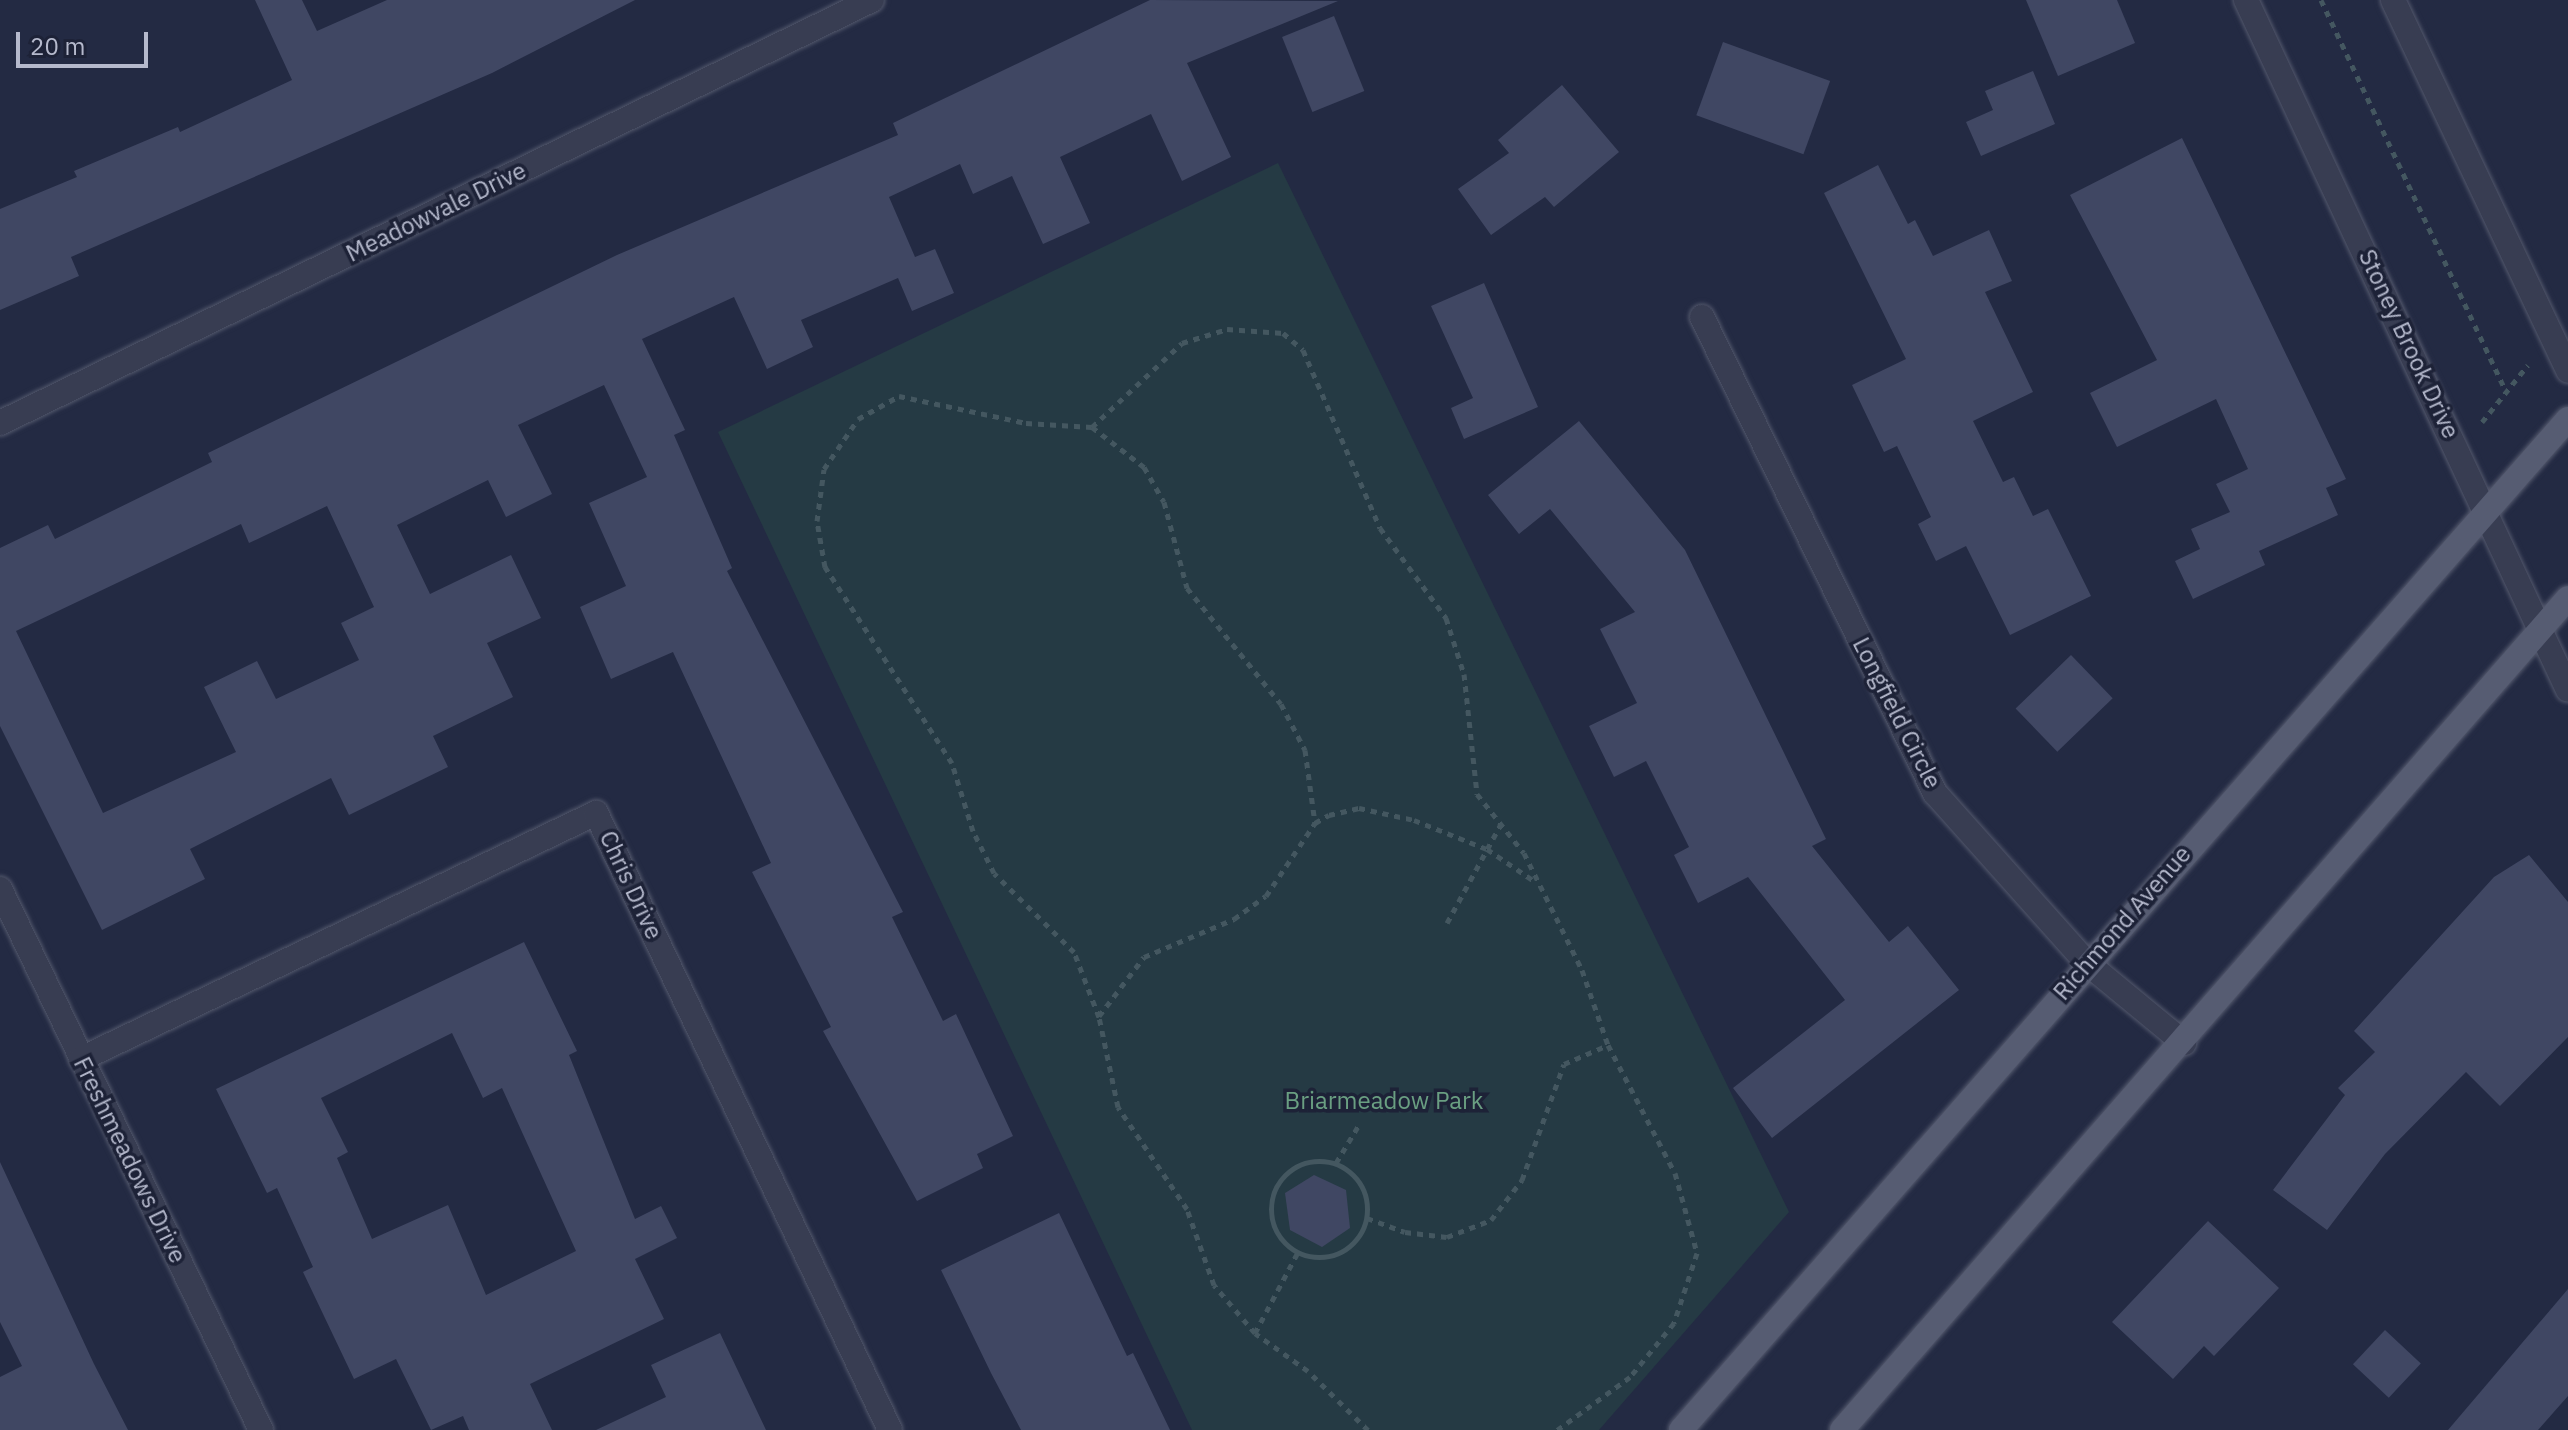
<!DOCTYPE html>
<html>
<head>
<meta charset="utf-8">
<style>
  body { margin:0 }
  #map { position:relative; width:2568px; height:1430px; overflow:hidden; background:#232a43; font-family:"IBM Plex Sans",sans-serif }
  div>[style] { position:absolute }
  .green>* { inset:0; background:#253a44 }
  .building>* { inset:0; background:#404763; transform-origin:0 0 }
  .path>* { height:5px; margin-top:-2.5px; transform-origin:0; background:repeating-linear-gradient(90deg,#445760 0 6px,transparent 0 12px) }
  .path>.ring { margin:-2.5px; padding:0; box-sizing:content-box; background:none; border:5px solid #445760; border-radius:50% }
  .roads { filter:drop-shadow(0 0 2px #53586c) drop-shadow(0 0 2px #53586c) }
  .minor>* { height:24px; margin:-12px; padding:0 12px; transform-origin:12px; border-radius:12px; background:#383d52 }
  .major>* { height:24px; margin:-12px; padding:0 12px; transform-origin:12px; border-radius:12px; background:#565c72 }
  span { translate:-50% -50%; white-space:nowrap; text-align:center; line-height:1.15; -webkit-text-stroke:7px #1d2237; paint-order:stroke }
  .street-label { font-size:24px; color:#b5b9cc }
  .park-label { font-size:24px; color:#6a9f82 }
  .scale { position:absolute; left:16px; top:32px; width:132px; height:36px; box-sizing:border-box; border:4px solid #b5b9cc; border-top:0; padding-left:10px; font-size:24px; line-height:28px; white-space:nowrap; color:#b5b9cc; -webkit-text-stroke:6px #1d2237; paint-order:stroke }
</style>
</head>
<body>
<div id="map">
  <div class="green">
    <i style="clip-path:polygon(1278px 163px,1789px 1212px,1599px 1430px,1192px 1430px,718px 432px)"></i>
  </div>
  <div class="building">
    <i style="clip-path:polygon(255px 0,302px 0,317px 31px,387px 0,635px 0,492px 73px,71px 257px,79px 276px,0 310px,0 209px,77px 177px,74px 171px,178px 127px,180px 132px,292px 80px)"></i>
    <i style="clip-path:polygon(evenodd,1150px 0,1338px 1px,1187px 63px,1231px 157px,1182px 181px,1151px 114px,1060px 157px,1090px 223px,1043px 244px,1012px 176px,973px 194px,960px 164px,889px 197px,915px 257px,935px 249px,954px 293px,912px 311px,898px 278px,801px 320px,813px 347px,767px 369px,734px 297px,642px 339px,685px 430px,674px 435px,732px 568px,727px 571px,903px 912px,892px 917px,943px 1021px,956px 1014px,1013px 1136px,977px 1154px,983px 1168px,917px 1201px,823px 1031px,831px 1027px,752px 872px,771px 863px,673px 652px,611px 679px,580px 607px,626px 586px,589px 503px,647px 477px,604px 385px,518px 425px,552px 494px,506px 517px,488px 480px,397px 525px,430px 594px,511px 555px,541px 618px,487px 643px,513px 697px,433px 736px,448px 767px,349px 815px,331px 778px,190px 849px,205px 879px,102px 930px,0 726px,0 548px,48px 525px,55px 539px,212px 462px,208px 453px,617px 255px,898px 135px,893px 123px,1150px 0,327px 506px,374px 607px,341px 623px,359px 660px,276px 699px,257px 661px,204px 687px,236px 752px,103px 813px,16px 631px,241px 524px,249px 543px,327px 506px)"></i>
    <i style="clip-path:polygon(2026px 0,2117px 0,2135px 43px,2058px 76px)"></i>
    <i style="left:1334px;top:16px;width:81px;height:56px;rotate:68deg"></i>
    <i style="left:1723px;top:42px;width:114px;height:78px;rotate:20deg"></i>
    <i style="clip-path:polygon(2033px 71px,2055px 124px,1981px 156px,1966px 122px,1993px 110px,1985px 91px)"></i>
    <i style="clip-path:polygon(1562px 85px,1619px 152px,1554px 207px,1545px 197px,1491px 235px,1458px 189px,1509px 153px,1498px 140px)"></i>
    <i style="clip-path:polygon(2182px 138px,2346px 479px,2326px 488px,2338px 515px,2259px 551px,2265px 565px,2193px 599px,2175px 561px,2200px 549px,2191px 529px,2230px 512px,2216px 484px,2248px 469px,2216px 399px,2117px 447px,2090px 393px,2157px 360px,2070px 195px)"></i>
    <i style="clip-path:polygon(1878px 165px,1908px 224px,1915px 220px,1933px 256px,1989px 230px,2012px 281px,1985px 292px,2033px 392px,1973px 421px,2003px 482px,2014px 477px,2033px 516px,2048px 509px,2091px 596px,2010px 635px,1966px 546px,1936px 561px,1918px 524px,1931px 517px,1897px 446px,1884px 452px,1852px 385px,1906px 359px,1824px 193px)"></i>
    <i style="clip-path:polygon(1484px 283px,1538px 407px,1464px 439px,1451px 408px,1473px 398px,1431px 306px)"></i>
    <i style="clip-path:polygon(1579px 421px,1685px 550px,1826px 839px,1812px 846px,1889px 942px,1908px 926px,1959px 990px,1772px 1138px,1733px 1088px,1845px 1000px,1748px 877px,1698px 903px,1674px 855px,1689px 847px,1646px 761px,1614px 777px,1589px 726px,1637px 703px,1600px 629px,1635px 612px,1550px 509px,1519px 534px,1488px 495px)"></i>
    <i style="left:2071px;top:655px;width:60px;height:77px;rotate:46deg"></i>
    <i style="clip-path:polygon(2529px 855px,2568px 902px,2568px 1037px,2500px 1106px,2466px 1072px,2385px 1154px,2327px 1230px,2273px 1190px,2345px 1095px,2338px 1088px,2375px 1052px,2354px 1031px,2494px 877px)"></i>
    <i style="clip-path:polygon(evenodd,524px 942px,577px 1051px,569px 1055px,635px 1219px,661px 1206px,677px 1238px,635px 1259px,664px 1319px,530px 1384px,552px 1430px,469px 1430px,463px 1416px,431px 1430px,396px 1359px,354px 1379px,303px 1272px,313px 1267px,277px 1188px,267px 1193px,216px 1089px,524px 942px,452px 1033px,483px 1098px,502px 1088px,576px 1251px,486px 1295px,448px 1205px,372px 1239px,337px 1158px,348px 1152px,321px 1098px,452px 1033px)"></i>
    <i style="clip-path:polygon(0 1162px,94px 1364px,128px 1430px,0 1430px,0 1377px,22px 1366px,0 1322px)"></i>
    <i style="clip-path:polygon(1314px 1175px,1346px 1190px,1350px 1228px,1322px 1247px,1290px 1230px,1285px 1193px)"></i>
    <i style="clip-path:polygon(1059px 1213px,1127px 1356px,1133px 1353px,1170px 1430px,1021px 1430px,991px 1373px,941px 1270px)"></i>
    <i style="clip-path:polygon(2208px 1221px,2279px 1288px,2214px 1356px,2204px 1346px,2173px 1379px,2112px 1322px)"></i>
    <i style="clip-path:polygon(2568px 1289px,2568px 1396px,2538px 1430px,2448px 1430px)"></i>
    <i style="left:2385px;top:1330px;width:49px;height:47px;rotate:43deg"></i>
    <i style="clip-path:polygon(720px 1333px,766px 1430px,596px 1430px,666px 1397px,651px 1365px)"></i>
  </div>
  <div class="path">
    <i style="left:2321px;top:0;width:433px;rotate:64.7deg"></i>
    <i style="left:2482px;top:422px;width:73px;rotate:-51.1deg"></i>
    <i style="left:1092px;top:427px;width:66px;rotate:37.6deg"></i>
    <i style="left:1144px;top:467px;width:40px;rotate:60.3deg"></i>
    <i style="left:1164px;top:502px;width:89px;rotate:75deg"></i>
    <i style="left:1187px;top:588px;width:149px;rotate:51deg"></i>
    <i style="left:1281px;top:704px;width:52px;rotate:62.4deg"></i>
    <i style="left:1305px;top:750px;width:74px;rotate:82.2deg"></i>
    <i style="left:1447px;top:923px;width:113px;rotate:-61.4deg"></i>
    <i style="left:1099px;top:1016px;width:74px;rotate:-52.7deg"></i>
    <i style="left:1144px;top:957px;width:98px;rotate:-22.9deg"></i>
    <i style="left:1234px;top:919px;width:39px;rotate:-36deg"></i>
    <i style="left:1266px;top:896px;width:88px;rotate:-56.1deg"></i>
    <i style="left:1315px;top:823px;width:16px;rotate:-30deg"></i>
    <i style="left:1329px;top:815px;width:31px;rotate:-13deg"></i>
    <i style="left:1359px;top:808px;width:56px;rotate:12.3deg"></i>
    <i style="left:1414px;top:820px;width:79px;rotate:21.7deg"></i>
    <i style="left:1487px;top:849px;width:57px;rotate:34.2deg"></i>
    <i class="ring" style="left:1271px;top:1161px;width:91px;height:91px"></i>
    <i style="left:1336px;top:1163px;width:47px;rotate:-59deg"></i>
    <i style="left:1367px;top:1218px;width:40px;rotate:20.2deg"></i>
    <i style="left:1405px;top:1232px;width:42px;rotate:6.8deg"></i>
    <i style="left:1447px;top:1237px;width:47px;rotate:-21.1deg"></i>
    <i style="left:1491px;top:1220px;width:51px;rotate:-52.2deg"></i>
    <i style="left:1522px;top:1180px;width:123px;rotate:-70.1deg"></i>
    <i style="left:1564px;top:1064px;width:48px;rotate:-23.4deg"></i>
    <i style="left:1255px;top:1333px;width:92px;rotate:-62deg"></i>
    <i style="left:1368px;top:1430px;width:84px;rotate:-135.5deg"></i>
    <i style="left:1308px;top:1371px;width:65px;rotate:-144.4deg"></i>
    <i style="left:1255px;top:1333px;width:63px;rotate:-130.5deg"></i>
    <i style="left:1214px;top:1285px;width:81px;rotate:-109.6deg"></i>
    <i style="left:1187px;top:1209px;width:123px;rotate:-124.1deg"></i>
    <i style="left:1118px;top:1107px;width:92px;rotate:-101.9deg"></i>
    <i style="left:1099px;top:1017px;width:70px;rotate:-111deg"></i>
    <i style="left:1074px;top:952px;width:112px;rotate:-135.4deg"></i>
    <i style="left:994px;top:873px;width:47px;rotate:-116.6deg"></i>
    <i style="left:973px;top:831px;width:71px;rotate:-107.2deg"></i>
    <i style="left:952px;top:763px;width:234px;rotate:-122.9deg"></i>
    <i style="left:825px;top:567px;width:47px;rotate:-99.9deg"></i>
    <i style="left:817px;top:521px;width:52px;rotate:-82.3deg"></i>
    <i style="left:824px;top:469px;width:60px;rotate:-55.8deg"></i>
    <i style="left:858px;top:419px;width:47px;rotate:-29.3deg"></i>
    <i style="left:899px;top:396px;width:130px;rotate:12deg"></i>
    <i style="left:1026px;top:423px;width:66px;rotate:3.5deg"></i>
    <i style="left:1092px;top:427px;width:123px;rotate:-43deg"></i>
    <i style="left:1182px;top:343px;width:47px;rotate:-17.3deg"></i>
    <i style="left:1227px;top:329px;width:56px;rotate:4.1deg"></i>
    <i style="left:1283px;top:333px;width:26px;rotate:40deg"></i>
    <i style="left:1303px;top:350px;width:194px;rotate:66.6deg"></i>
    <i style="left:1380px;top:528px;width:112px;rotate:53.7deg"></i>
    <i style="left:1446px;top:618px;width:59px;rotate:72.2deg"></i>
    <i style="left:1464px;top:674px;width:121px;rotate:83.8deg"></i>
    <i style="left:1477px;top:794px;width:75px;rotate:51.5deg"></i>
    <i style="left:1524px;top:853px;width:131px;rotate:63.6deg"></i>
    <i style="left:1582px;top:970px;width:79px;rotate:70.9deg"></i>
    <i style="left:1608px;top:1045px;width:144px;rotate:62.4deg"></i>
    <i style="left:1675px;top:1173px;width:83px;rotate:74.6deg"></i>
    <i style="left:1697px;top:1253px;width:74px;rotate:108.2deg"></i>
    <i style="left:1674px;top:1323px;width:70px;rotate:129.2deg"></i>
    <i style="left:1630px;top:1377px;width:90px;rotate:144deg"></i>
  </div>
  <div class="roads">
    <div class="minor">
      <i style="left:2246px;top:0;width:761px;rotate:64.98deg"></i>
      <i style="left:2393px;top:0;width:410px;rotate:64.7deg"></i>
      <i style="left:1702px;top:317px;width:530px;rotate:63.92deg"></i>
      <i style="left:1935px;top:793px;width:228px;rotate:48.2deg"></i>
      <i style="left:2087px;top:963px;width:126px;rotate:39.5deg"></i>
      <i style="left:0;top:423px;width:969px;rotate:-25.88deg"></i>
      <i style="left:0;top:889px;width:601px;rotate:64.25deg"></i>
      <i style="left:81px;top:1059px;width:571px;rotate:-25.53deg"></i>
      <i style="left:596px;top:813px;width:683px;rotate:64.52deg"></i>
    </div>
    <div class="major">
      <i style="left:1681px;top:1430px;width:1345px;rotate:-48.74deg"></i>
      <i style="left:1842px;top:1430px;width:1104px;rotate:-48.89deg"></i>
    </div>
  </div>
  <div class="street-label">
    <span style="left:436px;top:212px;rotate:-26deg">Meadowvale Drive</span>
    <span style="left:2409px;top:344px;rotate:65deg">Stoney Brook Drive</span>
    <span style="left:1897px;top:713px;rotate:63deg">Longfield Circle</span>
    <span style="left:631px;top:885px;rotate:65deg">Chris Drive</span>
    <span style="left:2122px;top:923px;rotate:-49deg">Richmond Avenue</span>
    <span style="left:130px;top:1160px;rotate:64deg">Freshmeadows Drive</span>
  </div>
  <div class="park-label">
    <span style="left:1384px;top:1101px">Briarmeadow Park</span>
  </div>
  <div class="scale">20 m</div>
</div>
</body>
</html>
